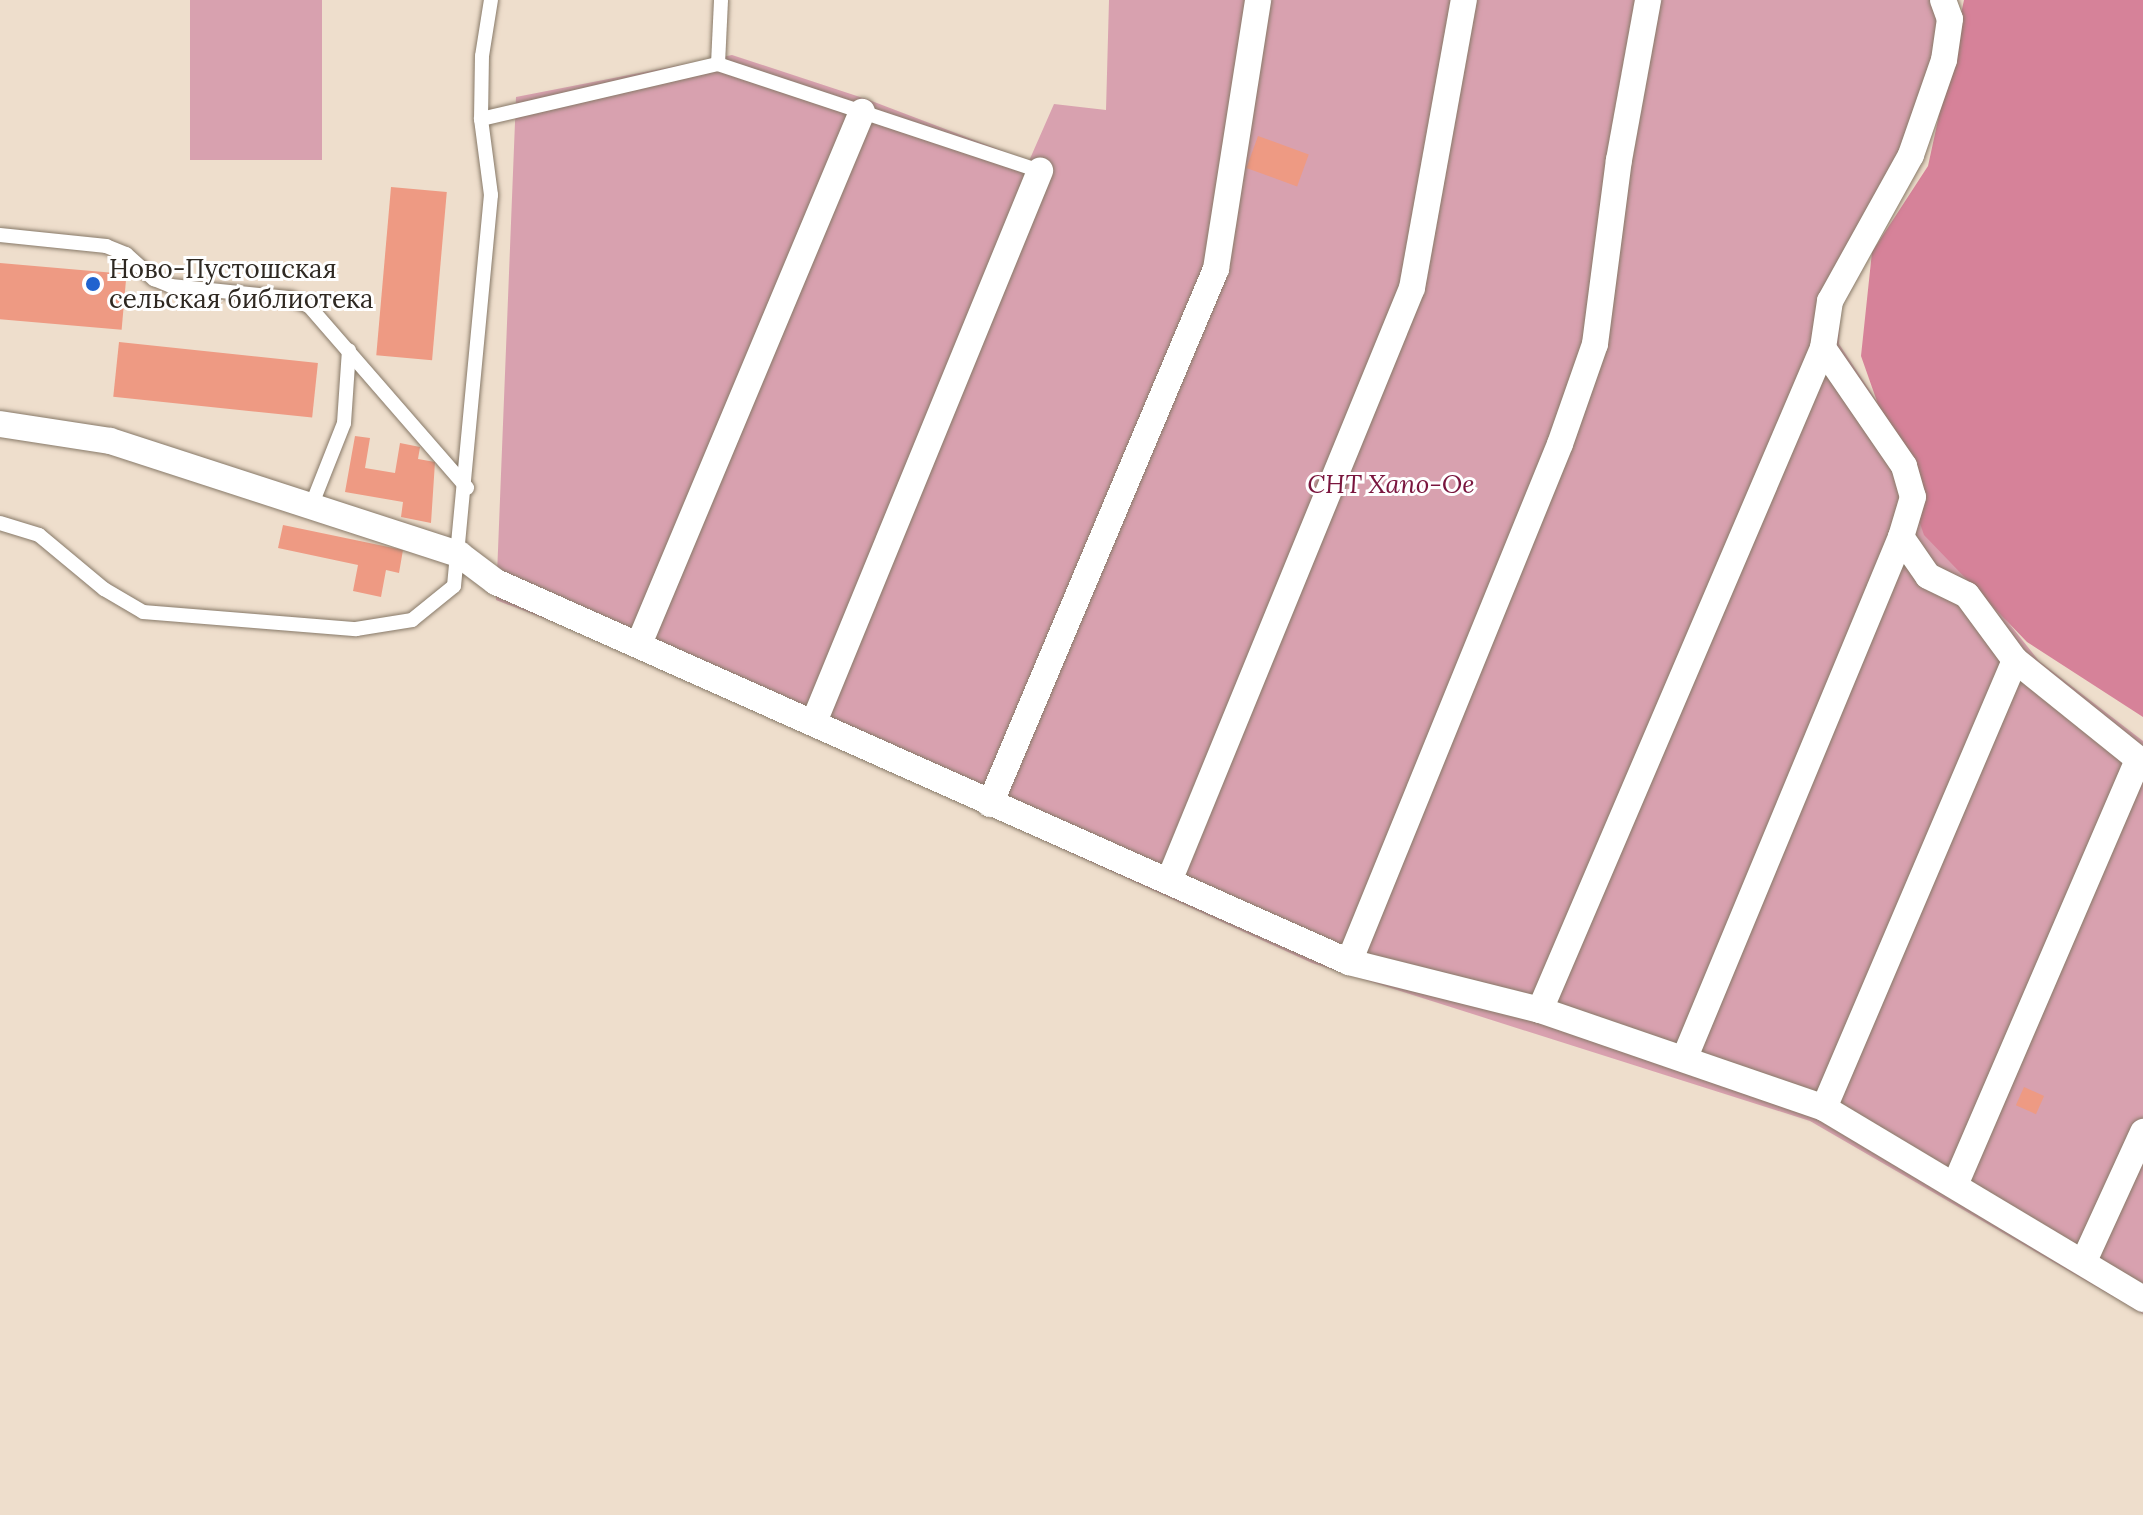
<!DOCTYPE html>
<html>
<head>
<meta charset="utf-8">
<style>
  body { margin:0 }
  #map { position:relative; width:2143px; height:1515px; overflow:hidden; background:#eedecc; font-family:Lora,serif }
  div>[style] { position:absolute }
  .green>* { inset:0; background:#d8a1af; transform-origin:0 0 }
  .forest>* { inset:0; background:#d68299 }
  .building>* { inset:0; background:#ee9a83; transform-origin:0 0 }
  .roads { filter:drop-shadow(0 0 2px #877968) drop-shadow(0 0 2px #877968) }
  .service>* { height:14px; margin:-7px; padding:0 7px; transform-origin:7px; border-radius:7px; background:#fff }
  .minor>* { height:26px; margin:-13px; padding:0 13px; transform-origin:13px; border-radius:13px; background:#fff }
  .dots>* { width:22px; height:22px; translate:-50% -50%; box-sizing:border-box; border:4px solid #fff; border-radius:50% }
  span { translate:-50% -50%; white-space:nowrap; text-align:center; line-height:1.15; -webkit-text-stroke:6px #fff; paint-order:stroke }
  .poi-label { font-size:26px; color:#2f2922 }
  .left { translate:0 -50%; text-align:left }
  .park-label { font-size:26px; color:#7a163e; font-style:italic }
</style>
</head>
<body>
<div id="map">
  <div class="green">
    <i style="left:190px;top:0;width:132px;height:160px"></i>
    <i style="clip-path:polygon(1109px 0,1931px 0,1959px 24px,1841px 300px,1839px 344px,1913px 456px,1975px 581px,2039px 661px,2143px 741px,2143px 1314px,1810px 1121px,1312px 963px,634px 653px,496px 600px,516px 97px,732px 55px,869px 100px,1029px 161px,1054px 104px,1106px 110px)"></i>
  </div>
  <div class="forest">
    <i style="clip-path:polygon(1964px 0,2143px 0,2143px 717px,2027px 642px,1924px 535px,1861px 356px,1872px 252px,1928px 166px)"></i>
  </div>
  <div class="building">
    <i style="left:1258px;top:136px;width:54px;height:34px;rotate:20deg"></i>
    <i style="left:391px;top:187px;width:56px;height:169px;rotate:5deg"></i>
    <i style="left:0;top:263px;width:127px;height:56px;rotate:5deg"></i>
    <i style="left:119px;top:342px;width:200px;height:55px;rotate:6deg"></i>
    <i style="clip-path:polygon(355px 436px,370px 438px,365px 468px,395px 473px,400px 443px,420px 447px,418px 459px,435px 462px,431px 523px,401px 517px,403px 502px,345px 492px)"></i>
    <i style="clip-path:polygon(283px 525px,403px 550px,399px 573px,386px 570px,381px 597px,353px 591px,358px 565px,278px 548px)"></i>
    <i style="left:2024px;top:1087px;width:22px;height:20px;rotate:24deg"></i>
  </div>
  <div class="roads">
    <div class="service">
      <i style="left:718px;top:64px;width:64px;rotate:-87.3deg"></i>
      <i style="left:481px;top:119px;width:243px;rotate:-13.1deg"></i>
      <i style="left:718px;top:64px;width:339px;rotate:18.4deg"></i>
      <i style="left:0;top:235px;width:107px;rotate:5.9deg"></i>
      <i style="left:106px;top:246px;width:22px;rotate:22deg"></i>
      <i style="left:126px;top:254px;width:38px;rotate:42deg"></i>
      <i style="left:154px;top:279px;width:18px;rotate:22deg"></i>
      <i style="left:171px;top:286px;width:120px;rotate:5.8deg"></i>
      <i style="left:290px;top:298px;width:21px;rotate:23deg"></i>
      <i style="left:309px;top:306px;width:241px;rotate:49deg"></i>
      <i style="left:312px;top:504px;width:87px;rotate:-68.4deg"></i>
      <i style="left:344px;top:423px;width:73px;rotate:-86.1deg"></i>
      <i style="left:0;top:523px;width:41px;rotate:17.1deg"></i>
      <i style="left:39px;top:535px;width:85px;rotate:39.7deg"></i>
      <i style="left:104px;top:589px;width:45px;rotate:30.5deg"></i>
      <i style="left:143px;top:612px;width:214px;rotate:4.6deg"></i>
      <i style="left:356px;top:629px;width:57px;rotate:-9.1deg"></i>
      <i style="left:412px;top:620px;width:54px;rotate:-39deg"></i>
      <i style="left:454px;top:586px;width:393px;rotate:-84.6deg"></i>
      <i style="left:491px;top:195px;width:77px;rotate:-97.5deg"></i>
      <i style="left:481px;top:119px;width:63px;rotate:-89.1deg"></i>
      <i style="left:482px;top:56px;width:57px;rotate:-80.9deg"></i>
    </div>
    <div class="minor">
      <i style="left:1943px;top:0;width:20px;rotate:70deg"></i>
      <i style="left:1950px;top:19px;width:41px;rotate:98.3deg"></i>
      <i style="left:1944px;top:60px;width:101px;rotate:109.2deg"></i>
      <i style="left:1911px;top:155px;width:167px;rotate:119deg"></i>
      <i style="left:1830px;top:301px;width:48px;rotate:98.5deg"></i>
      <i style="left:1823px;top:348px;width:143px;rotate:55.5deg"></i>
      <i style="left:1904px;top:466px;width:32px;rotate:74deg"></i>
      <i style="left:1913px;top:497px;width:42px;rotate:106.7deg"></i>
      <i style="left:1901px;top:537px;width:47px;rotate:55.3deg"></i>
      <i style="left:1928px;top:576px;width:43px;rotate:26deg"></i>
      <i style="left:1967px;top:595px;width:81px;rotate:53.6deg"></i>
      <i style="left:2015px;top:660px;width:164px;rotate:38.8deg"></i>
      <i style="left:0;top:424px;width:111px;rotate:8.8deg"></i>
      <i style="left:110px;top:441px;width:368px;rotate:18deg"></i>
      <i style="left:460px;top:555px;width:45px;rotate:36.9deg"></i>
      <i style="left:496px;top:582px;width:934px;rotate:24.01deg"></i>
      <i style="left:1349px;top:962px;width:197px;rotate:14.1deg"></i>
      <i style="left:1540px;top:1010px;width:300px;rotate:19deg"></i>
      <i style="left:1824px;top:1108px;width:372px;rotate:30.9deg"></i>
      <i style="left:639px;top:644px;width:577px;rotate:-67.26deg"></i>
      <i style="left:814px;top:722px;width:596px;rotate:-67.7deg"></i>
      <i style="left:990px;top:804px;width:581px;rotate:-67.1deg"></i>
      <i style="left:1216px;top:269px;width:272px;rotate:-81.1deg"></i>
      <i style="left:1169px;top:881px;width:641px;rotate:-67.72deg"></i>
      <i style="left:1412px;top:288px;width:293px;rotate:-79.8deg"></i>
      <i style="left:1349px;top:962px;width:559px;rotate:-67.84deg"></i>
      <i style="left:1560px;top:444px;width:106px;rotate:-70.7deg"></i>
      <i style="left:1595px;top:344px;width:186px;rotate:-82.6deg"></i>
      <i style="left:1619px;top:160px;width:163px;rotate:-79.7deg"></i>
      <i style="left:1540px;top:1010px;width:720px;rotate:-66.85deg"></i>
      <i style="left:1685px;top:1057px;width:563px;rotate:-67.44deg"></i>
      <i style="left:1824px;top:1108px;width:487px;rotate:-66.9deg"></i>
      <i style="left:1955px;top:1185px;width:463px;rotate:-66.7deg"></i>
      <i style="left:2084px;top:1261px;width:142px;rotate:-65.4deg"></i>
    </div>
  </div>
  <div class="dots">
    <i style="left:93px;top:284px;background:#2163cf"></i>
  </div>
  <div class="poi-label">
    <span class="left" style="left:109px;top:284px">Ново-Пустошская<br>сельская библиотека</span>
  </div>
  <div class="park-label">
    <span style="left:1391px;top:484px">СНТ Хапо-Ое</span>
  </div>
</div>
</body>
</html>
